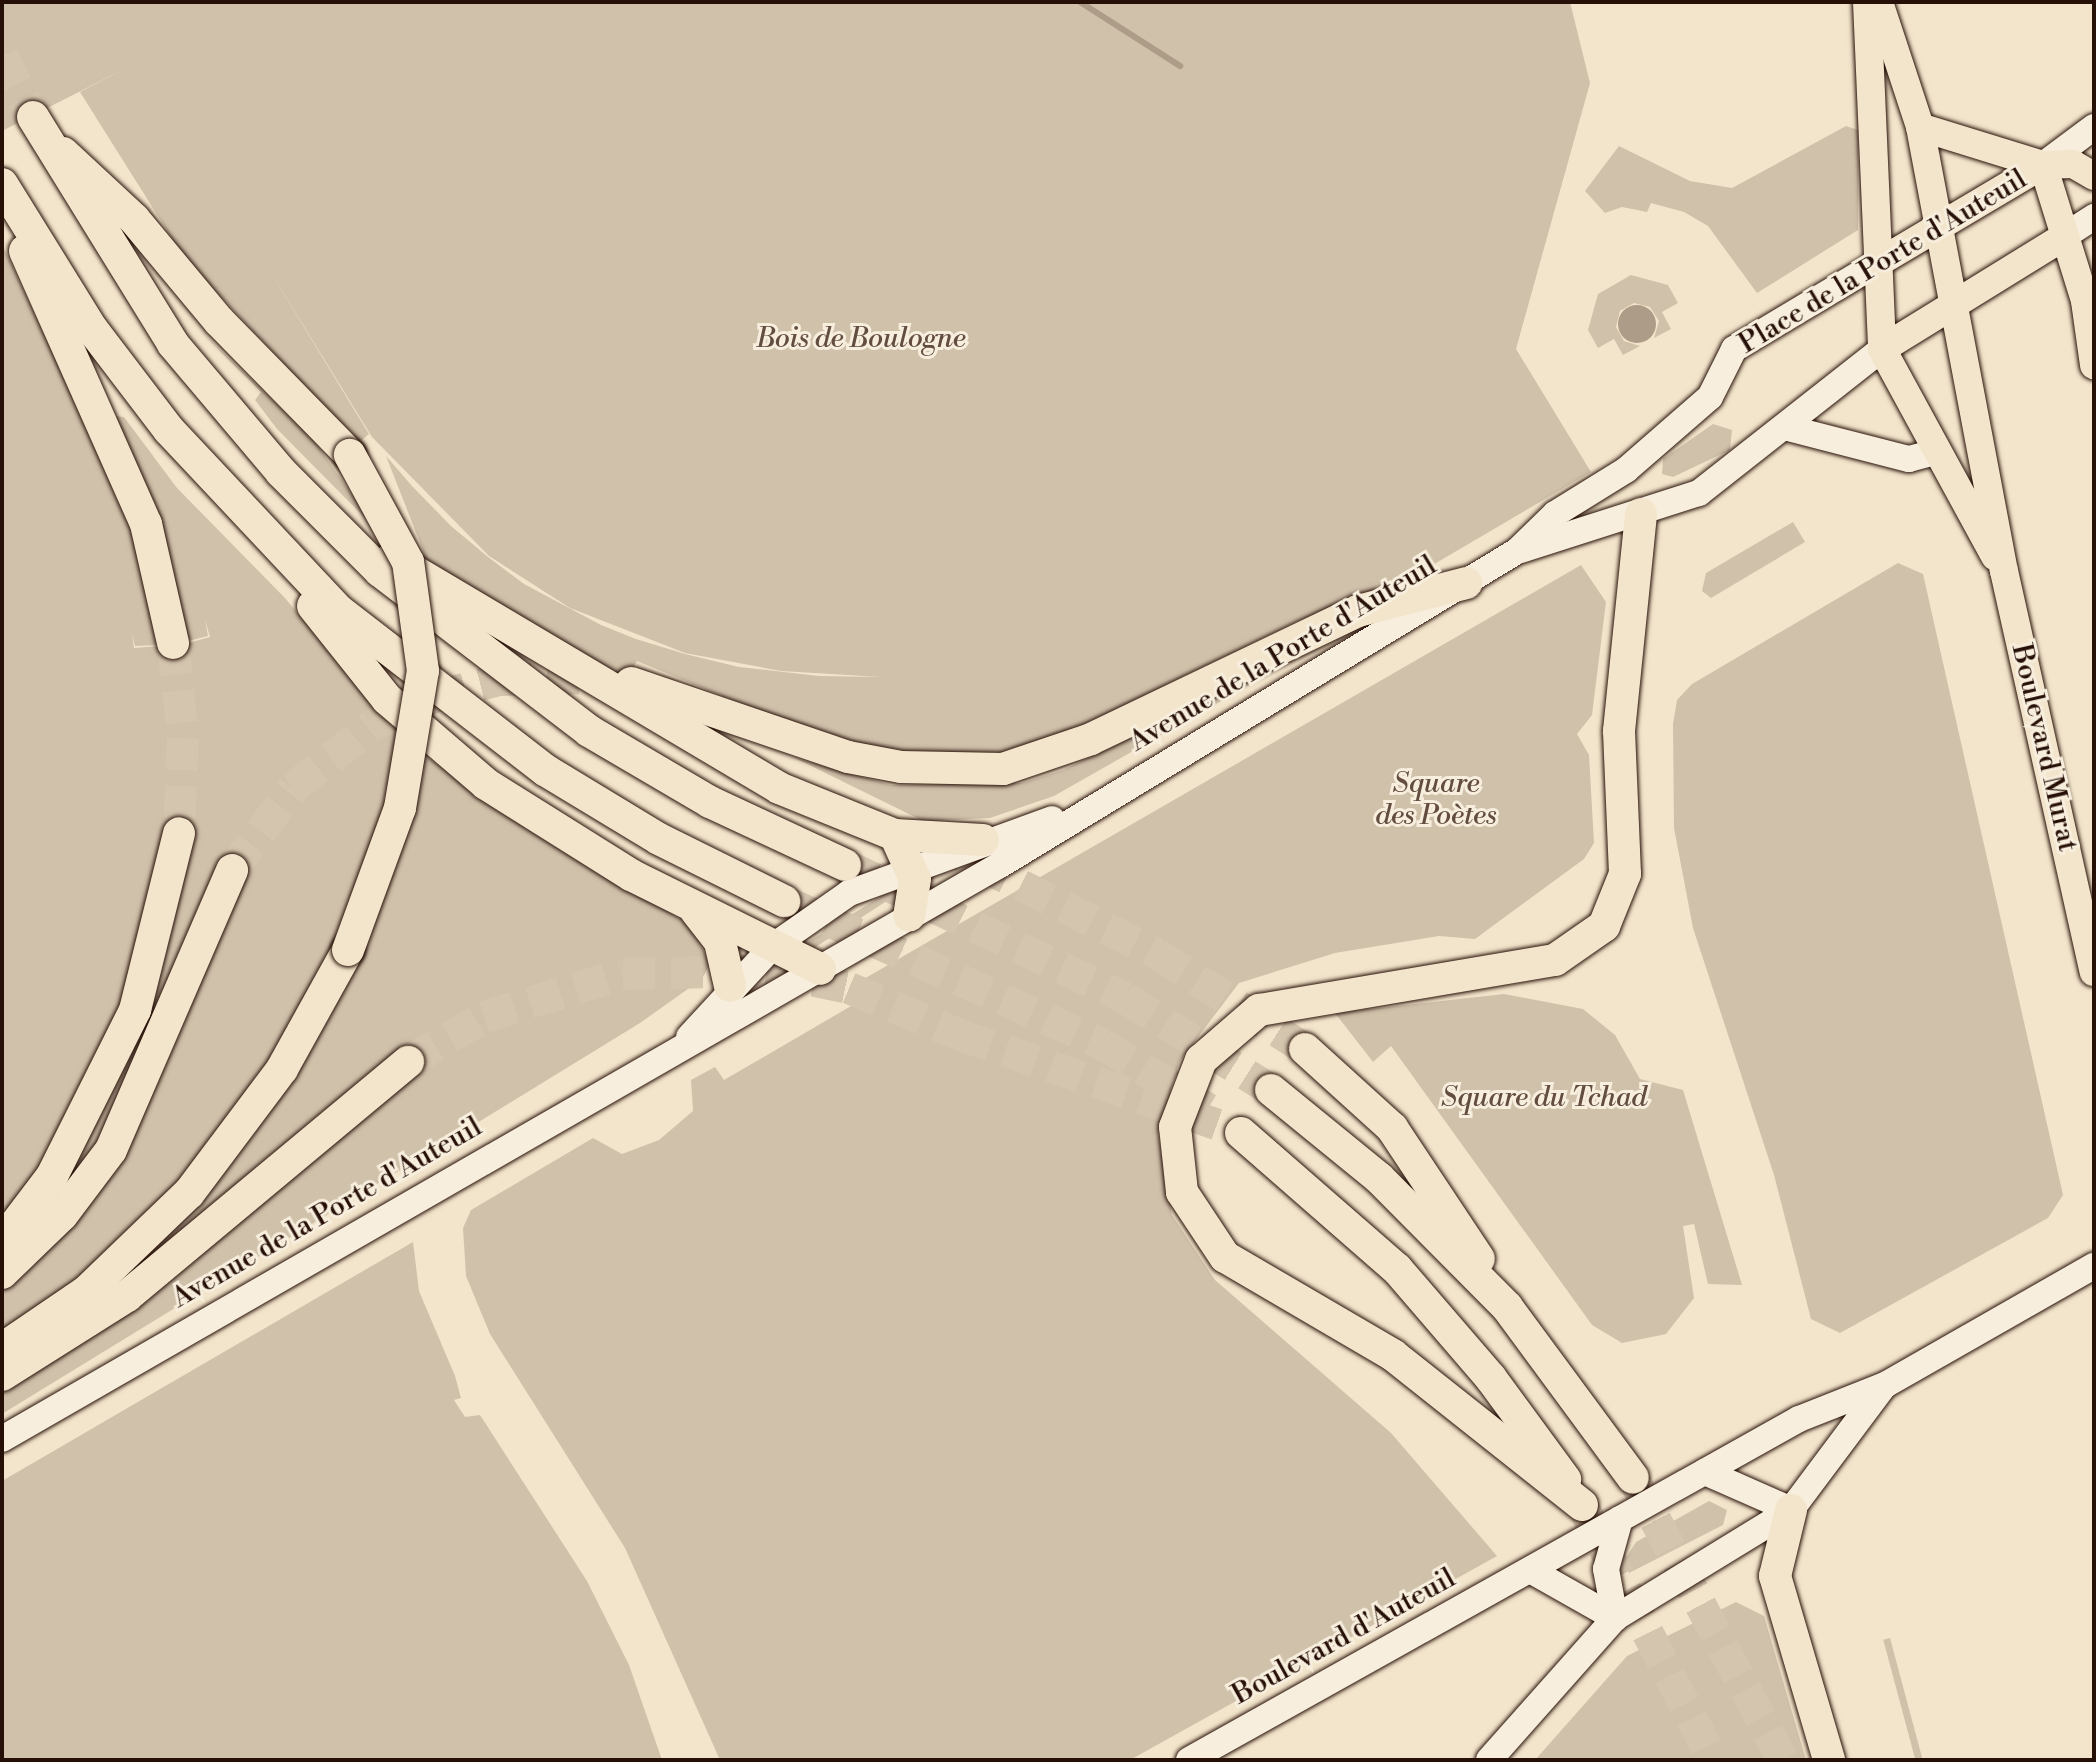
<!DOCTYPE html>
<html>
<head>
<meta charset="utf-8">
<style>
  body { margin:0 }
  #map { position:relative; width:2096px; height:1762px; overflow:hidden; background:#f3e5cb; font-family:"Libre Bodoni",serif }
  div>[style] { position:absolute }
  .green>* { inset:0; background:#d0c1aa; transform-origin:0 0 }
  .water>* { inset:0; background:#ad9c88 }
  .round { border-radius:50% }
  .stream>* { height:6px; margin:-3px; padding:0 3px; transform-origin:3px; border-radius:3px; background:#ad9c88 }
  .highway-tunnel>* { height:32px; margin-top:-16px; transform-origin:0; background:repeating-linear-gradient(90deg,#d4c5ae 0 32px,transparent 0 48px) }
  .roads { filter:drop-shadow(0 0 2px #260f07) drop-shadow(0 0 2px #260f07) }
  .secondary>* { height:26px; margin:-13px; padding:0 13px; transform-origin:13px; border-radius:13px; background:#f7eedd }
  .primary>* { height:28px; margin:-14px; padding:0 14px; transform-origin:14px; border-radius:14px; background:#f3e5cb }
  .highway>* { height:32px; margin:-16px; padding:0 16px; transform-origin:16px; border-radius:16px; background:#f3e5cb }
  .bridges { filter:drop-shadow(0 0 2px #260f07) drop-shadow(0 0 2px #260f07) }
  .highway-bridge>* { height:32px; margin:-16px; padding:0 16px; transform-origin:16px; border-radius:16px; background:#f3e5cb }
  span { translate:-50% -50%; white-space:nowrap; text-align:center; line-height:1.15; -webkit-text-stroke:6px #f7eedd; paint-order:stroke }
  .street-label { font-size:28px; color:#260f07 }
  .park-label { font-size:28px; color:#624d40; font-style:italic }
  .frame { position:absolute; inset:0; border:4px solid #260f07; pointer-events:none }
</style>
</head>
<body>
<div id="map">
  <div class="green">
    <i style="clip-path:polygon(2px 2px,1570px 2px,1590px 83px,1516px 349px,1591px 472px,1419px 573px,1295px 622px,1023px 754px,901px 757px,791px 724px,637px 661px,624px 684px,430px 568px,386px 456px,412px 486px,451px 526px,488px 557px,524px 584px,601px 625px,636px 639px,685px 654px,739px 667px,819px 676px,881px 677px,781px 671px,685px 653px,570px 608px,489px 556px,372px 437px,265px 263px,369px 434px,358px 443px,183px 256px,80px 92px,130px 66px,2px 131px)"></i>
    <i style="clip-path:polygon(1846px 126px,1858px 130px,1858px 230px,1757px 293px,1708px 226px,1684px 212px,1651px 203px,1647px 212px,1622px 207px,1605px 213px,1585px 191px,1619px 146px,1690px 181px,1732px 188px)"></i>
    <i style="clip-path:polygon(2px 244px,134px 529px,160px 645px,135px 646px,132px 634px,134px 648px,185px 644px,210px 637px,205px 620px,208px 636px,184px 642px,156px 508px,115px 416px,124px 417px,177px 488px,285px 598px,398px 736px,525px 828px,692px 926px,710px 964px,702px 979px,640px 1023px,2px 1414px)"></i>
    <i style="clip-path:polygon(1631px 275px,1668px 285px,1678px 303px,1662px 312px,1671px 329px,1654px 338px,1659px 321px,1650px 307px,1634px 303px,1620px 311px,1616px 327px,1624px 341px,1640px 346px,1623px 355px,1614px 339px,1598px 348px,1588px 330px,1598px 294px)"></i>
    <i style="clip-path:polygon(200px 331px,313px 439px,375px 528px,277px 429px,255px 400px,261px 392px)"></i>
    <i style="clip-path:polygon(1713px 424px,1732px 430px,1730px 450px,1673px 477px,1662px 474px,1663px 459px)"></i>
    <i style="clip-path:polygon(1793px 522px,1805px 542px,1711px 598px,1702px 591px,1706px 573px)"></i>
    <i style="clip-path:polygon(1898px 563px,1923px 574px,2063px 1195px,2048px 1218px,1840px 1333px,1811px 1319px,1774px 1175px,1693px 928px,1674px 828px,1673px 724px,1677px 700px,1692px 684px)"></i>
    <i style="clip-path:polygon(1581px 565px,1606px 602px,1592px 715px,1577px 734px,1589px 755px,1594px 843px,1584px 859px,1475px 939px,1439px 936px,1335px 953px,1239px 983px,1179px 1062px,1158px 1133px,1172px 1215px,1215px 1280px,1391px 1433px,1497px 1556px,1130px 1760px,720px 1760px,625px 1548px,490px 1334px,466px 1276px,463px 1228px,471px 1210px,593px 1138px,622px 1154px,659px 1140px,693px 1111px,691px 1080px,715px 1067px,724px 1080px,870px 995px,862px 980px)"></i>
    <i style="clip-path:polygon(1309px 651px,1054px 796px,990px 818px,923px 821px,795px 758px,891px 785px,1022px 783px,1063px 770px)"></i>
    <i style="clip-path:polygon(894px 888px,893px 897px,814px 948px,805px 944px)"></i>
    <i style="clip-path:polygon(1504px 994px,1583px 1009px,1615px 1035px,1640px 1079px,1683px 1090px,1742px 1285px,1708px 1284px,1694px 1224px,1683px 1226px,1694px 1298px,1666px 1334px,1622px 1343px,1592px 1325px,1391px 1046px,1373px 1062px,1335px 1013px)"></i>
    <i style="clip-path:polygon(413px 1242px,419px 1291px,455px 1376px,461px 1398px,454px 1400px,465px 1417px,480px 1415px,587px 1581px,629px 1665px,662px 1760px,2px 1760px,2px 1481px)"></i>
    <i style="clip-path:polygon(1709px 1501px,1727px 1510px,1723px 1525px,1629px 1573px,1624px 1561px,1636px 1542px)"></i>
    <i style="clip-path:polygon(1736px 1602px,1764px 1616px,1806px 1760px,1535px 1760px,1627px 1656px)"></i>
    <i style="left:1890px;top:1638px;width:126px;height:7px;rotate:75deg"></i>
  </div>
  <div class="water">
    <i class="round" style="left:1618px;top:305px;width:38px;height:38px"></i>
  </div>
  <div class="stream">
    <i style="left:1080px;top:2px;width:119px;rotate:32.6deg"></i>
  </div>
  <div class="highway-tunnel">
    <i style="left:2px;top:56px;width:68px;rotate:63.1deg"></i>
    <i style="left:173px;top:643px;width:96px;rotate:84deg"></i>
    <i style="left:183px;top:738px;width:95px;rotate:92.4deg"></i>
    <i style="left:935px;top:842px;width:249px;rotate:26.8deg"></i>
    <i style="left:1157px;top:954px;width:176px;rotate:32.7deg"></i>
    <i style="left:845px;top:865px;width:310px;rotate:25.4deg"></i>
    <i style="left:1125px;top:998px;width:173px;rotate:32.2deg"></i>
    <i style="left:232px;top:870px;width:102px;rotate:-53.4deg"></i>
    <i style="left:293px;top:788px;width:102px;rotate:-38.2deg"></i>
    <i style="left:373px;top:725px;width:67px;rotate:-24.7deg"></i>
    <i style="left:434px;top:697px;width:67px;rotate:-14.7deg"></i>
    <i style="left:499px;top:680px;width:101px;rotate:-1.1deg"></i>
    <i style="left:784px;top:901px;width:349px;rotate:24.2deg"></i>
    <i style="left:1102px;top:1044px;width:124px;rotate:31.5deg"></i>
    <i style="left:408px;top:1062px;width:88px;rotate:-30.6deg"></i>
    <i style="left:484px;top:1017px;width:145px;rotate:-17.2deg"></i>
    <i style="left:623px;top:974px;width:144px;rotate:-1.2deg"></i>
    <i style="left:767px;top:971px;width:84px;rotate:11.7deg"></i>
    <i style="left:849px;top:988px;width:121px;rotate:22.9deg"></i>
    <i style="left:960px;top:1035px;width:298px;rotate:19.2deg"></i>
    <i style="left:1633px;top:1478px;width:319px;rotate:62deg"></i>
    <i style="left:1582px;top:1505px;width:287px;rotate:62.8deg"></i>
  </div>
  <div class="roads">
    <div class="secondary">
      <i style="left:2043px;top:165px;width:64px;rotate:-36.7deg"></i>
      <i style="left:2063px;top:237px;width:37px;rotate:-33deg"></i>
      <i style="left:1784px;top:427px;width:129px;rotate:14.4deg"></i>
      <i style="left:1909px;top:459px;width:28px;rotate:-15deg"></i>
      <i style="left:1521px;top:550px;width:187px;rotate:-17.8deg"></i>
      <i style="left:1699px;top:493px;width:233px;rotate:-38.2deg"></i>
      <i style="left:689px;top:1037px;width:122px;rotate:-47.3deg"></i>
      <i style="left:772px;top:947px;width:94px;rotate:-35deg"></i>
      <i style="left:849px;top:893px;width:216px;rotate:-20deg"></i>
      <i style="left:2px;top:1439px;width:1151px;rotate:-29.91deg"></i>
      <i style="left:1000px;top:865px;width:605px;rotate:-31.27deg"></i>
      <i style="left:1517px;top:551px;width:53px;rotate:-44.2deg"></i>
      <i style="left:1555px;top:514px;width:84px;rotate:-31.8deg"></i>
      <i style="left:1626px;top:470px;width:111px;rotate:-41deg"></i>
      <i style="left:1710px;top:397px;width:54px;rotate:-63.4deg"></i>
      <i style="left:1734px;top:349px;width:165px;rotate:-30.9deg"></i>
      <i style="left:1705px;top:1472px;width:94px;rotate:23.8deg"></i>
      <i style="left:1530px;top:1570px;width:98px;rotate:29.5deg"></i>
      <i style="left:1615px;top:1618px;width:50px;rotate:-100.4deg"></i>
      <i style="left:1606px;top:1569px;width:52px;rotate:-74.4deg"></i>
      <i style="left:1189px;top:1760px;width:699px;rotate:-29.21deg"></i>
      <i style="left:1799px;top:1419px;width:92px;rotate:-21.6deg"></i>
      <i style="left:1885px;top:1385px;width:241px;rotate:-29.7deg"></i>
      <i style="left:1489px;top:1760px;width:190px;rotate:-48.4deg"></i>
      <i style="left:1615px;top:1618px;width:206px;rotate:-31.5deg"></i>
      <i style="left:1791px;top:1510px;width:154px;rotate:-53.2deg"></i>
    </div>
    <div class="primary">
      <i style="left:1867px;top:2px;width:347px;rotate:87.5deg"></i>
      <i style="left:1882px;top:349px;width:236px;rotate:61.4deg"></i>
      <i style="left:1879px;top:2px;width:132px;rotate:71.8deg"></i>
      <i style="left:1920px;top:127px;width:452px;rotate:79.3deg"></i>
      <i style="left:2004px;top:571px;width:411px;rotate:77.4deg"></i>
      <i style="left:1920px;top:127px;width:129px;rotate:17.2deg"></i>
      <i style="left:2043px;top:165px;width:142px;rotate:72.8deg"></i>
      <i style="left:2085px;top:301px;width:65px;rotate:82deg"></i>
      <i style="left:1876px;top:264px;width:194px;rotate:-30.7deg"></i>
      <i style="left:2043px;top:165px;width:30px;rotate:-2deg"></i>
      <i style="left:2073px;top:164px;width:24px;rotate:30deg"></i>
      <i style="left:1882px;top:349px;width:213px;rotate:-31.7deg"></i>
    </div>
    <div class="highway">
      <i style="left:33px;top:117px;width:267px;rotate:58.3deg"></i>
      <i style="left:173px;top:344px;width:167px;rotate:49.8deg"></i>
      <i style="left:281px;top:472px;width:140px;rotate:45deg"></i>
      <i style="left:380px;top:571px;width:263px;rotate:37.4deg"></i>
      <i style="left:589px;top:731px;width:140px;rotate:30.4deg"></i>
      <i style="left:710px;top:802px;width:149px;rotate:25deg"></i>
      <i style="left:63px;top:153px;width:97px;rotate:42.9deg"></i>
      <i style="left:134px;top:219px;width:133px;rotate:50.2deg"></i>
      <i style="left:219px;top:321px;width:187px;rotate:45.6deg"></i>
      <i style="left:2px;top:184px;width:171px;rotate:58.2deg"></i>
      <i style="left:92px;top:329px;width:127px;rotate:52.7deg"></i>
      <i style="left:169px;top:430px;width:247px;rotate:46.8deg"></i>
      <i style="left:338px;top:610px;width:262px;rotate:37.7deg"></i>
      <i style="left:545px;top:770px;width:133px;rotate:31.2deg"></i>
      <i style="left:659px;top:839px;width:140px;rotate:26.4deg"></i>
      <i style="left:25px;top:251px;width:299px;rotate:66.1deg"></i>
      <i style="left:146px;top:524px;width:122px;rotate:77.2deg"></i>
      <i style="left:392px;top:558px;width:450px;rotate:30.7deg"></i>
      <i style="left:779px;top:788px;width:125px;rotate:22.1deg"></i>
      <i style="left:895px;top:835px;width:88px;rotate:3.3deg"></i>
      <i style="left:313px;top:606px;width:119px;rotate:51.5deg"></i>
      <i style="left:387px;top:699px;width:130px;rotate:40.6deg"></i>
      <i style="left:486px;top:784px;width:171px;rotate:32.1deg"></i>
      <i style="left:631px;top:875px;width:211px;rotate:26.4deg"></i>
      <i style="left:631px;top:683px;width:229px;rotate:18.8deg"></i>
      <i style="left:848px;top:757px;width:54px;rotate:10.7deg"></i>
      <i style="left:901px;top:767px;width:102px;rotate:1.1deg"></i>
      <i style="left:1003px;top:769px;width:93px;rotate:-18.8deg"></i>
      <i style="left:1091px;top:739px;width:296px;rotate:-25.6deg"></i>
      <i style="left:1358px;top:611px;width:112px;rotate:-14.5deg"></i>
      <i style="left:895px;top:835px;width:48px;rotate:65.6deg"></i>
      <i style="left:915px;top:879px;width:37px;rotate:99deg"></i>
      <i style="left:696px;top:911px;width:39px;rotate:52deg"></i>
      <i style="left:720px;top:942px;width:45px;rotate:77.2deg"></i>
      <i style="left:1305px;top:1049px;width:118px;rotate:42.2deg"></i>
      <i style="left:1392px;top:1128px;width:157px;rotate:56.4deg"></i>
      <i style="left:1271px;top:1090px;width:139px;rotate:39.2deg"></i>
      <i style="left:1379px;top:1178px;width:182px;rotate:45.2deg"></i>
      <i style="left:1507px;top:1307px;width:212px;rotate:53.6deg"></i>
      <i style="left:1241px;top:1133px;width:207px;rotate:41.1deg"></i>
      <i style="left:1397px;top:1269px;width:143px;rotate:49.3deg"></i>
      <i style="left:1490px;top:1377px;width:127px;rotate:53.7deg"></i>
      <i style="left:2px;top:1242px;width:83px;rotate:-52.9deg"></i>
      <i style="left:52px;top:1176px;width:186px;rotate:-63.4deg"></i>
      <i style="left:135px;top:1010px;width:182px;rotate:-76deg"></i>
      <i style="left:2px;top:1273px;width:83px;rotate:-44deg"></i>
      <i style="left:62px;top:1215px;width:81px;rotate:-53deg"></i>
      <i style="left:111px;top:1150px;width:305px;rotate:-66.6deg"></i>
      <i style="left:2px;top:1349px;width:103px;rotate:-34.3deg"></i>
      <i style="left:87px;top:1291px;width:141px;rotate:-43.9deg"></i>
      <i style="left:189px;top:1193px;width:155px;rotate:-53.1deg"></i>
      <i style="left:282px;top:1069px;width:136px;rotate:-61deg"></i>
      <i style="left:2px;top:1375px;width:148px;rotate:-32.3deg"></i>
      <i style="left:127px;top:1296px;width:366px;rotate:-39.8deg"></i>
      <i style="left:1582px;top:1505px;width:241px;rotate:-141.6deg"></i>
      <i style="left:1393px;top:1355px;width:194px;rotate:-149.7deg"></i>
      <i style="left:1225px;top:1257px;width:78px;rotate:-123.5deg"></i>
      <i style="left:1182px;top:1192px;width:65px;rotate:-96.1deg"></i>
      <i style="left:1175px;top:1127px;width:72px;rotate:-68.8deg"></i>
      <i style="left:1201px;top:1060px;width:77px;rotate:-40.8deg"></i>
      <i style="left:1259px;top:1010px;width:300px;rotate:-9.6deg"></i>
      <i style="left:1555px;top:960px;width:60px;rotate:-34.8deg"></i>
      <i style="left:1604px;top:926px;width:56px;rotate:-68deg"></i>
      <i style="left:1625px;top:874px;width:143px;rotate:-92.4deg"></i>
      <i style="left:1619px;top:731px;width:218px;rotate:-84.2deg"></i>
      <i style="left:1791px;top:1510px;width:68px;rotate:103.6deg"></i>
      <i style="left:1775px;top:1576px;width:192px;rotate:73.6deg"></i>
    </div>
  </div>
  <div class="bridges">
    <div class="highway-bridge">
      <i style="left:348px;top:950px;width:151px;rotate:-69.9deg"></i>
      <i style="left:400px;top:808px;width:139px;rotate:-80.5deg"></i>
      <i style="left:423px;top:671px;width:110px;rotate:-97.8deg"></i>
      <i style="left:408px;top:562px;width:122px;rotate:-118.5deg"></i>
    </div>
  </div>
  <div class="street-label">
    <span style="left:1883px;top:262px;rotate:-31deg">Place de la Porte d'Auteuil</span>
    <span style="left:1283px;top:654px;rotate:-31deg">Avenue de la Porte d'Auteuil</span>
    <span style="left:2044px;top:748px;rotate:77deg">Boulevard Murat</span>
    <span style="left:327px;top:1213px;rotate:-30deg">Avenue de la Porte d'Auteuil</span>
    <span style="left:1344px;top:1637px;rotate:-29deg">Boulevard d'Auteuil</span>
  </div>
  <div class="park-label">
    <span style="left:861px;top:339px">Bois de Boulogne</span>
    <span style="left:1436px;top:800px">Square<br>des Poètes</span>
    <span style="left:1544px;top:1098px">Square du Tchad</span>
  </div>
  <div class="frame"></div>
</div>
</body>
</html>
